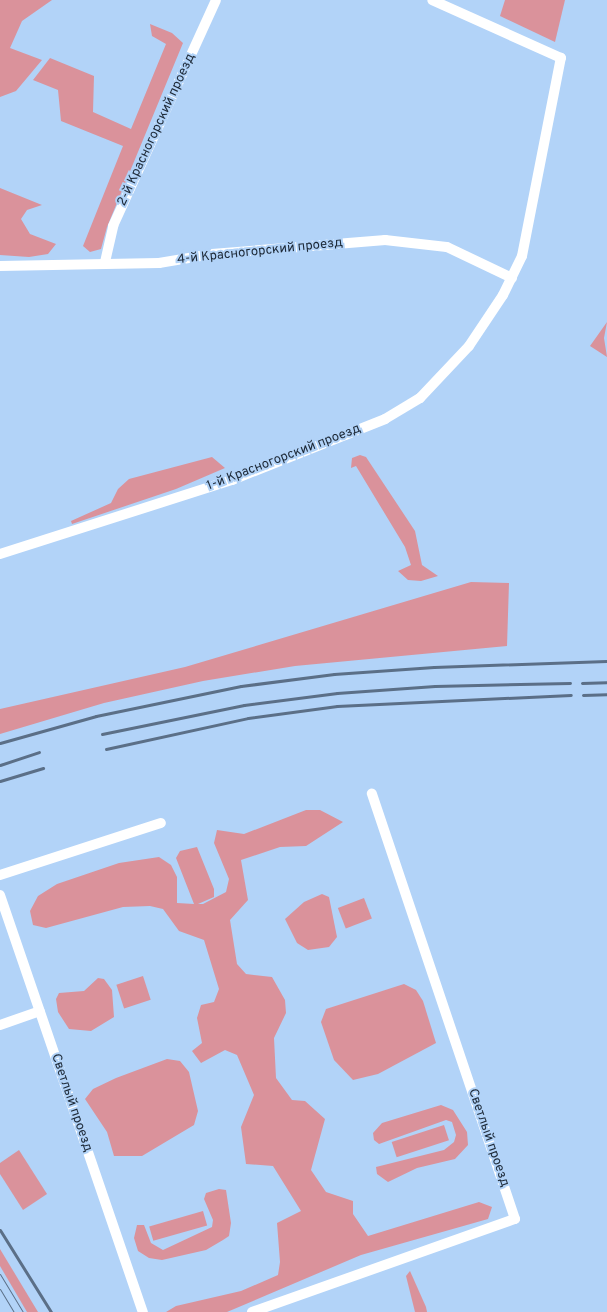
<!DOCTYPE html>
<html>
<head>
<meta charset="utf-8">
<style>
  body { margin:0 }
  #map { position:relative; width:607px; height:1312px; overflow:hidden; background:#b2d3f8; font-family:Overpass,sans-serif }
  div>[style] { position:absolute }
  .green>* { inset:0; background:#da929b; transform-origin:0 0 }
  .street>* { height:10px; margin:-5px; padding:0 5px; transform-origin:5px; border-radius:5px; background:#fff }
  .tram>* { height:1px; margin:-0.5px; padding:0 0.5px; transform-origin:0.5px; border-radius:0.5px; background:#5b6f87 }
  .rail>* { height:3px; margin:-1.5px; padding:0 1.5px; transform-origin:1.5px; border-radius:1.5px; background:#5b6f87 }
  span { translate:-50% -50%; white-space:nowrap; text-align:center; line-height:1.15; -webkit-text-stroke:4px #b2d3f8; paint-order:stroke }
  .street-label { font-size:13px; color:#1d2937 }
</style>
</head>
<body>
<div id="map">
  <div class="green">
    <i style="clip-path:polygon(0 0,52px 0,22px 21px,10px 48px,42px 60px,16px 91px,0 97px)"></i>
    <i style="clip-path:polygon(505px 0,565px 0,555px 42px,500px 16px)"></i>
    <i style="clip-path:polygon(150px 24px,172px 33px,183px 43px,107px 227px,101px 249px,90px 252px,83px 246px,123px 146px,61px 121px,58px 90px,33px 80px,50px 58px,94px 76px,93px 112px,131px 129px,166px 44px,152px 36px)"></i>
    <i style="clip-path:polygon(0 188px,42px 205px,27px 210px,21px 219px,30px 234px,56px 244px,48px 254px,29px 257px,0 255px)"></i>
    <i style="clip-path:polygon(607px 322px,604px 338px,607px 357px,590px 346px)"></i>
    <i style="clip-path:polygon(360px 455px,366px 457px,415px 531px,422px 565px,438px 576px,421px 581px,408px 580px,398px 571px,411px 565px,405px 547px,356px 466px,351px 468px,352px 458px)"></i>
    <i style="clip-path:polygon(212px 457px,225px 468px,176px 489px,72px 524px,71px 521px,111px 503px,118px 489px,129px 479px)"></i>
    <i style="clip-path:polygon(471px 582px,509px 583px,507px 646px,295px 666px,203px 681px,104px 703px,0 734px,0 709px,185px 667px)"></i>
    <i style="clip-path:polygon(306px 810px,320px 810px,343px 822px,306px 846px,280px 847px,241px 860px,248px 900px,230px 920px,237px 964px,246px 974px,272px 977px,285px 1000px,286px 1013px,274px 1038px,276px 1078px,292px 1100px,305px 1101px,325px 1119px,311px 1170px,326px 1192px,353px 1201px,353px 1214px,368px 1236px,479px 1202px,492px 1207px,488px 1219px,361px 1255px,227px 1312px,166px 1312px,176px 1306px,241px 1291px,278px 1275px,280px 1262px,277px 1223px,301px 1211px,273px 1166px,246px 1164px,241px 1127px,254px 1095px,237px 1055px,225px 1050px,201px 1063px,192px 1051px,202px 1043px,197px 1018px,201px 1005px,214px 1002px,219px 989px,204px 940px,179px 931px,163px 909px,150px 906px,123px 907px,46px 928px,33px 925px,30px 911px,38px 896px,57px 884px,119px 863px,159px 857px,171px 865px,177px 877px,177px 903px,194px 904px,176px 858px,180px 851px,197px 847px,214px 889px,214px 897px,198px 904px,203px 904px,226px 892px,229px 879px,214px 843px,217px 830px,244px 834px)"></i>
    <i style="clip-path:polygon(322px 894px,329px 897px,337px 937px,329px 947px,308px 950px,297px 943px,285px 919px,304px 902px)"></i>
    <i style="left:364px;top:898px;width:22px;height:28px;rotate:69deg"></i>
    <i style="left:143px;top:976px;width:25px;height:28px;rotate:72deg"></i>
    <i style="clip-path:polygon(98px 978px,104px 979px,112px 990px,114px 1017px,91px 1031px,69px 1029px,58px 1012px,56px 999px,59px 993px,84px 991px)"></i>
    <i style="clip-path:polygon(404px 984px,416px 990px,423px 1001px,436px 1043px,378px 1074px,353px 1080px,334px 1060px,321px 1022px,326px 1009px)"></i>
    <i style="clip-path:polygon(167px 1059px,180px 1061px,189px 1072px,198px 1111px,194px 1125px,142px 1156px,114px 1156px,107px 1132px,85px 1099px,93px 1089px,116px 1078px)"></i>
    <i style="clip-path:polygon(441px 1105px,453px 1110px,467px 1132px,468px 1145px,455px 1159px,417px 1168px,388px 1182px,377px 1174px,376px 1167px,444px 1150px,454px 1142px,456px 1135px,452px 1122px,446px 1120px,379px 1144px,374px 1140px,373px 1133px,382px 1123px)"></i>
    <i style="left:444px;top:1125px;width:16px;height:55px;rotate:72deg"></i>
    <i style="clip-path:polygon(19px 1150px,47px 1194px,23px 1210px,0 1174px,0 1163px)"></i>
    <i style="clip-path:polygon(219px 1189px,226px 1190px,231px 1223px,229px 1236px,223px 1240px,206px 1250px,162px 1260px,149px 1258px,138px 1251px,134px 1238px,137px 1225px,144px 1225px,151px 1243px,163px 1250px,212px 1227px,213px 1220px,204px 1199px,206px 1193px)"></i>
    <i style="left:203px;top:1211px;width:15px;height:56px;rotate:74deg"></i>
    <i style="clip-path:polygon(0 1249px,38px 1312px,27px 1312px,0 1266px)"></i>
    <i style="clip-path:polygon(410px 1271px,426px 1307px,427px 1312px,415px 1312px,406px 1276px)"></i>
  </div>
  <div class="street">
    <i style="left:105px;top:262px;width:37px;rotate:-77deg"></i>
    <i style="left:113px;top:226px;width:248px;rotate:-65.5deg"></i>
    <i style="left:0;top:266px;width:159px;rotate:-1.1deg"></i>
    <i style="left:159px;top:263px;width:54px;rotate:-9.6deg"></i>
    <i style="left:212px;top:254px;width:174px;rotate:-4.6deg"></i>
    <i style="left:385px;top:240px;width:62px;rotate:6.4deg"></i>
    <i style="left:447px;top:247px;width:72px;rotate:25.5deg"></i>
    <i style="left:0;top:554px;width:244px;rotate:-17.7deg"></i>
    <i style="left:232px;top:480px;width:165px;rotate:-21.7deg"></i>
    <i style="left:385px;top:419px;width:41px;rotate:-31deg"></i>
    <i style="left:420px;top:398px;width:71px;rotate:-46.7deg"></i>
    <i style="left:469px;top:346px;width:61px;rotate:-56.3deg"></i>
    <i style="left:503px;top:295px;width:43px;rotate:-64deg"></i>
    <i style="left:522px;top:256px;width:202px;rotate:-78.9deg"></i>
    <i style="left:561px;top:58px;width:141px;rotate:-155.8deg"></i>
    <i style="left:0;top:875px;width:169px;rotate:-17.9deg"></i>
    <i style="left:0;top:895px;width:441px;rotate:71.1deg"></i>
    <i style="left:0;top:1025px;width:42px;rotate:-19.3deg"></i>
    <i style="left:252px;top:1312px;width:279px;rotate:-19.5deg"></i>
    <i style="left:515px;top:1219px;width:449px;rotate:-108.6deg"></i>
  </div>
  <div class="tram">
    <i style="left:0;top:1274px;width:44px;rotate:58.8deg"></i>
    <i style="left:0;top:1289px;width:27px;rotate:59deg"></i>
  </div>
  <div class="rail">
    <i style="left:582px;top:683px;width:25px;rotate:-2deg"></i>
    <i style="left:583px;top:695px;width:24px;rotate:-2deg"></i>
    <i style="left:102px;top:734px;width:145px;rotate:-11.5deg"></i>
    <i style="left:244px;top:705px;width:94px;rotate:-7.4deg"></i>
    <i style="left:337px;top:693px;width:98px;rotate:-4.1deg"></i>
    <i style="left:435px;top:686px;width:135px;rotate:-1.3deg"></i>
    <i style="left:0;top:743px;width:100px;rotate:-15.7deg"></i>
    <i style="left:96px;top:716px;width:148px;rotate:-11.7deg"></i>
    <i style="left:241px;top:686px;width:94px;rotate:-7.4deg"></i>
    <i style="left:334px;top:674px;width:100px;rotate:-4deg"></i>
    <i style="left:434px;top:667px;width:173px;rotate:-2deg"></i>
    <i style="left:106px;top:749px;width:145px;rotate:-12.3deg"></i>
    <i style="left:248px;top:718px;width:90px;rotate:-7.7deg"></i>
    <i style="left:337px;top:706px;width:234px;rotate:-2.7deg"></i>
    <i style="left:0;top:765px;width:41px;rotate:-18.4deg"></i>
    <i style="left:0;top:781px;width:45px;rotate:-16.8deg"></i>
    <i style="left:0;top:1230px;width:97px;rotate:58.1deg"></i>
  </div>
  <div class="street-label">
    <span style="left:157px;top:130px;rotate:-65deg">2-й Красногорский проезд</span>
    <span style="left:260px;top:252px;rotate:-6deg">4-й Красногорский проезд</span>
    <span style="left:284px;top:458px;rotate:-21deg">1-й Красногорский проезд</span>
    <span style="left:71px;top:1103px;rotate:71deg">Светлый проезд</span>
    <span style="left:488px;top:1138px;rotate:71deg">Светлый проезд</span>
  </div>
</div>
</body>
</html>
